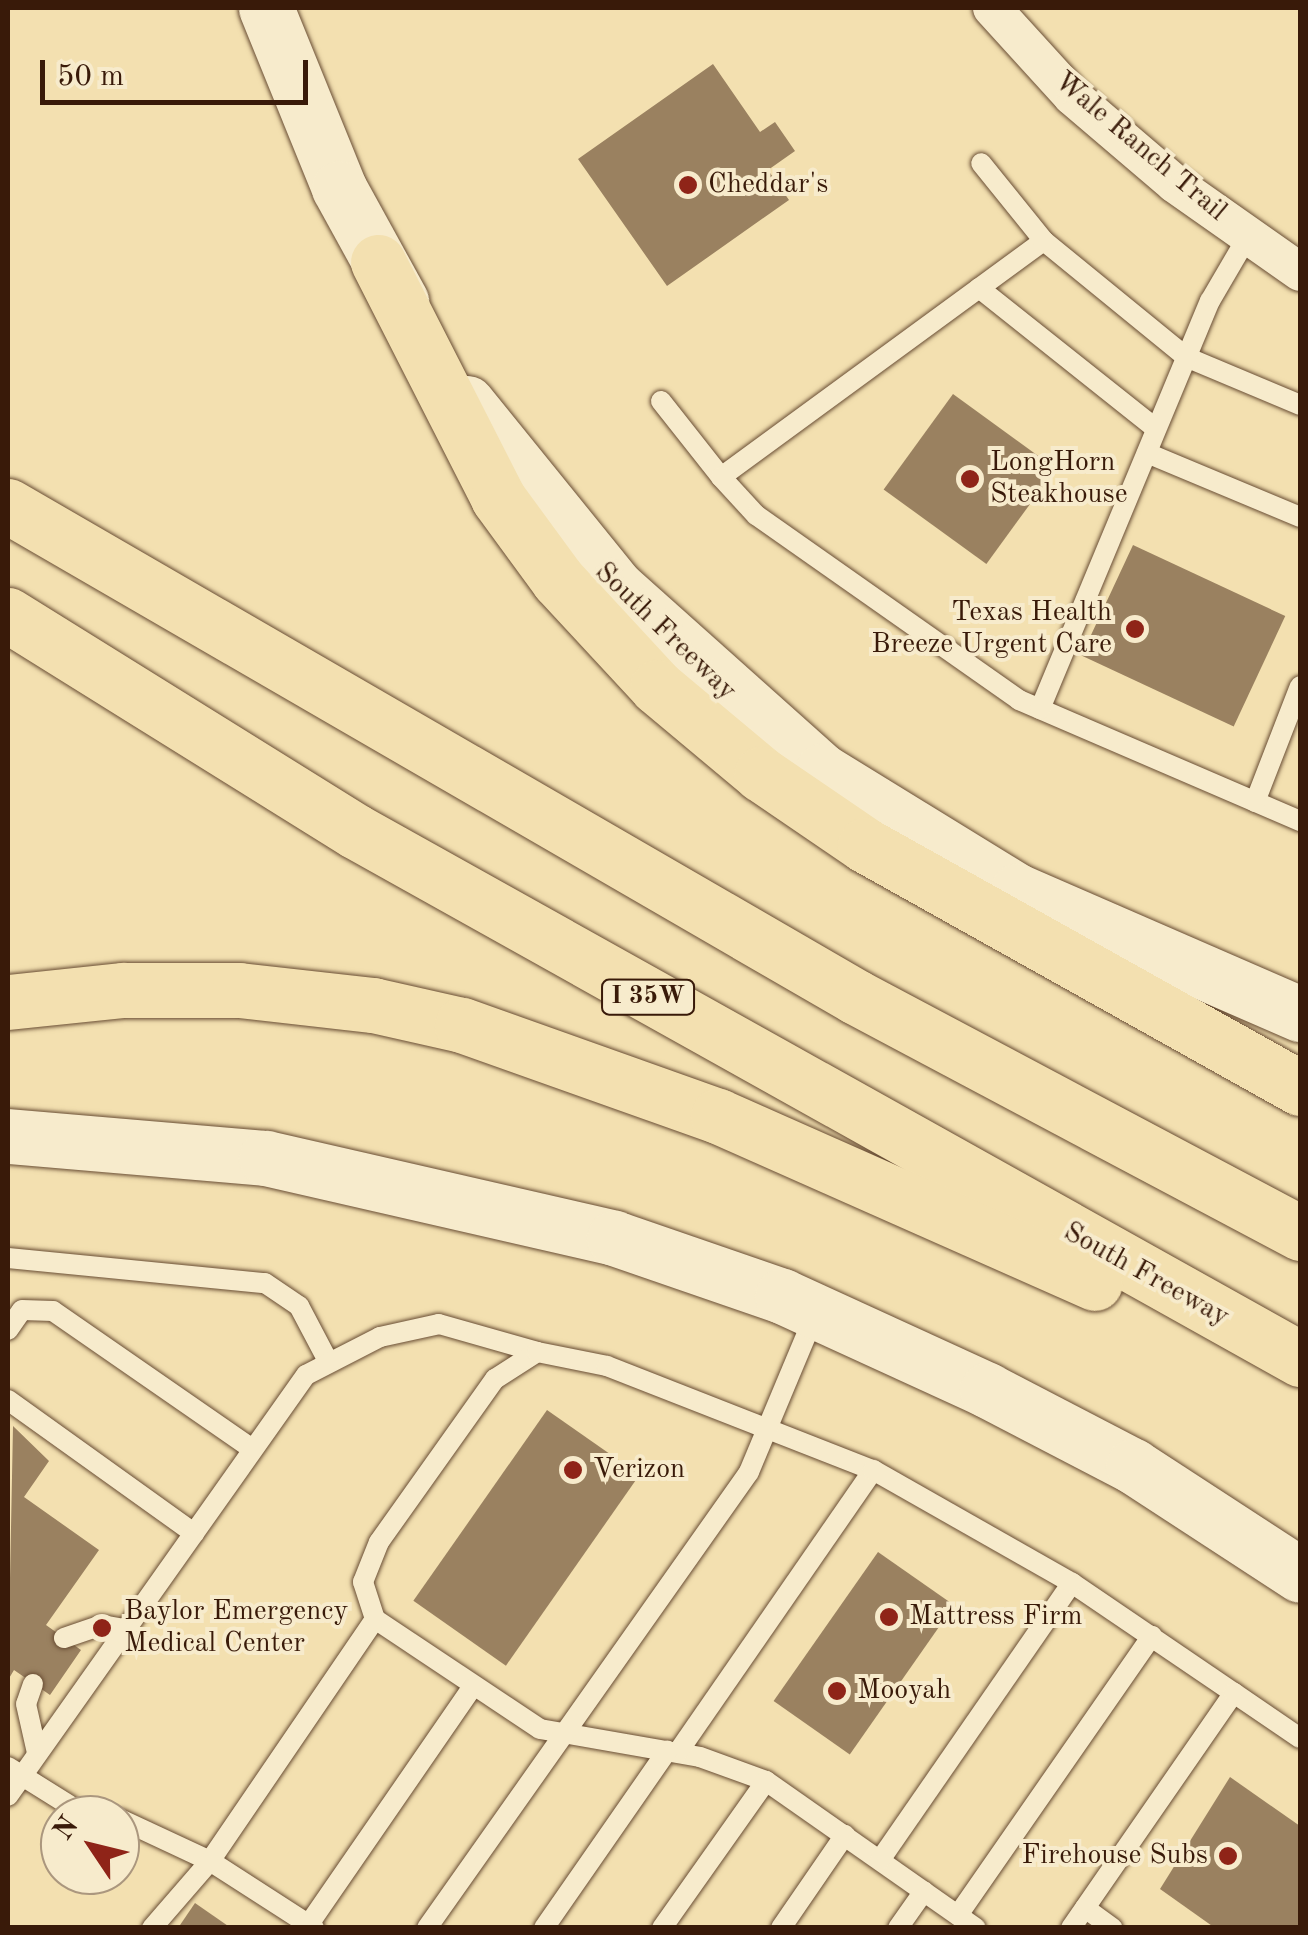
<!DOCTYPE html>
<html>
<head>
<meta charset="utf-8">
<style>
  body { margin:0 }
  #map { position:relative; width:1308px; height:1935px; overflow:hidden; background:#f3e0b0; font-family:"Old Standard TT",serif }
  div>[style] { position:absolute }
  .building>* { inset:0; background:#9a8160; transform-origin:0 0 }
  .roads { filter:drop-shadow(0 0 2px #684c33) drop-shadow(0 0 2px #684c33) }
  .lane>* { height:20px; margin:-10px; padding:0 10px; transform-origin:10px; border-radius:10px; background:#f7ebcc }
  .street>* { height:38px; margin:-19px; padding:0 19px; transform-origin:19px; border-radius:19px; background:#f7ebcc }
  .secondary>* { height:55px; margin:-27.5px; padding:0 27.5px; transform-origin:27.5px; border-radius:27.5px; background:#f7ebcc }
  .highway>* { height:55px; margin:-27.5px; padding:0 27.5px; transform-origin:27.5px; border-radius:27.5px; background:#f3e0b0 }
  .dots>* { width:28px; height:28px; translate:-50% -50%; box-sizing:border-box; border:5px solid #f7ebcc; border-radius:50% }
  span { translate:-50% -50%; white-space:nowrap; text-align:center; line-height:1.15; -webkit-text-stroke:8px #f7ebcc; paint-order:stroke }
  .shield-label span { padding:2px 8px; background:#f7ebcc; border:2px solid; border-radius:8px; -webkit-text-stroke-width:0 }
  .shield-label { font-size:25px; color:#391a09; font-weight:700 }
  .street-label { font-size:28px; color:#391a09 }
  .poi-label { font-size:28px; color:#391a09 }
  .left { translate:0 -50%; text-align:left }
  .right { translate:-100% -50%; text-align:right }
  .frame { position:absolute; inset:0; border:10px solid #391a09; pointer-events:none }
  .north { position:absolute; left:40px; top:1795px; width:100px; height:100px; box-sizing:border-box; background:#f7ebcc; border:2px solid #ab977e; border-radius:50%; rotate:305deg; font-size:28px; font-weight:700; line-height:40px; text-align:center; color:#391a09 }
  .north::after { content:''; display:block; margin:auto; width:35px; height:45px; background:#8f2418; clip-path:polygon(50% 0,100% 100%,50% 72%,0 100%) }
  .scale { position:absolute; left:40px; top:60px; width:268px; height:45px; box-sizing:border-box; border:5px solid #391a09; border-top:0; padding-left:12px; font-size:30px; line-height:35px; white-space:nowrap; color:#391a09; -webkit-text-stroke:8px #f7ebcc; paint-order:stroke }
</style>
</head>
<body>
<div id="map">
  <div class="building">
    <i style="clip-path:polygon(713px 64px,760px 132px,775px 122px,795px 151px,768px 170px,789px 200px,667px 286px,578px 159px)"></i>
    <i style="left:953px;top:394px;width:127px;height:118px;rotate:36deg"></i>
    <i style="left:1133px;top:545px;width:168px;height:122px;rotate:25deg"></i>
    <i style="left:547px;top:1410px;width:113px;height:233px;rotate:35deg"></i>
    <i style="clip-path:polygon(13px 1426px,49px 1461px,24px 1497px,99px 1550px,46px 1625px,81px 1650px,50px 1695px,14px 1670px,8px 1680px)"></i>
    <i style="left:878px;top:1552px;width:93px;height:182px;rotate:35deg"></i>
    <i style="clip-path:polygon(1230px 1777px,1300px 1826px,1300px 1928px,1215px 1928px,1160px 1889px)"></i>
    <i style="clip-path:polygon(195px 1903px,231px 1928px,178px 1928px)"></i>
  </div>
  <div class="roads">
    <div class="lane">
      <i style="left:1044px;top:241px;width:183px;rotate:39.2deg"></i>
      <i style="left:1186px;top:357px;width:124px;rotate:22.8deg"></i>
      <i style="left:979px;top:288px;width:226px;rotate:38.5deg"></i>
      <i style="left:661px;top:401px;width:97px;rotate:51.7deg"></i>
      <i style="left:721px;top:477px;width:400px;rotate:-36.2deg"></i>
      <i style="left:1044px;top:241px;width:100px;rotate:-128.9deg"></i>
      <i style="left:1147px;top:453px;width:166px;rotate:22.7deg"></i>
      <i style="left:721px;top:477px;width:52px;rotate:47.4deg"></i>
      <i style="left:756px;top:515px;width:322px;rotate:35.1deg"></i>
      <i style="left:1019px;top:700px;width:306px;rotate:23.3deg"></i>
      <i style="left:1040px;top:709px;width:442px;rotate:-67.4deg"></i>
      <i style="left:1210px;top:301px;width:75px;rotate:-59.7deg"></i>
      <i style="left:1255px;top:802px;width:124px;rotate:-68.8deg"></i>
      <i style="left:8px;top:1258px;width:258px;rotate:5.6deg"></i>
      <i style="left:265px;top:1283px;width:41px;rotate:34.1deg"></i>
      <i style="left:299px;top:1306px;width:60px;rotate:62.2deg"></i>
      <i style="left:8px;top:1330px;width:24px;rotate:-55deg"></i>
      <i style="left:22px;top:1310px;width:31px;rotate:2deg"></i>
      <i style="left:53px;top:1311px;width:242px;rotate:34.7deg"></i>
      <i style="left:8px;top:1400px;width:229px;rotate:35.6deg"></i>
      <i style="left:375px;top:1619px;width:198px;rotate:33.7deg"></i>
      <i style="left:540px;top:1729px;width:162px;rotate:9.9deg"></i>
      <i style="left:700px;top:1757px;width:70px;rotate:20deg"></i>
      <i style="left:766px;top:1781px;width:256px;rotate:35deg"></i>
      <i style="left:64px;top:1638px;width:40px;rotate:-18.9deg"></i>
      <i style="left:102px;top:1625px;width:23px;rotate:10deg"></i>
      <i style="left:33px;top:1684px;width:21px;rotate:109deg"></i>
      <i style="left:26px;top:1704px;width:50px;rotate:77.3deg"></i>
      <i style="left:678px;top:1752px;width:343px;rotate:-55.3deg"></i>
      <i style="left:8px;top:1767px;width:85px;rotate:32deg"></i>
      <i style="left:80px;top:1812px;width:21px;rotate:8deg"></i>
      <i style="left:8px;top:1796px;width:516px;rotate:-54.71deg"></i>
      <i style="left:306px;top:1375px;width:83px;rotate:-27.2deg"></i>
      <i style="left:380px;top:1337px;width:60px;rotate:-12.4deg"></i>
      <i style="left:439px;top:1324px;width:102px;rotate:15.9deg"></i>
      <i style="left:120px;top:1819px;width:99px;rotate:25deg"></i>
      <i style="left:210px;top:1861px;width:124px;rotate:32.8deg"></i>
      <i style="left:880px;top:1860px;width:337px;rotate:-55.3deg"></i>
      <i style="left:1072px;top:1583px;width:196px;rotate:34.2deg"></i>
      <i style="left:1085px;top:1908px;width:34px;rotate:36deg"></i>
      <i style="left:958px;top:1915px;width:340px;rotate:-55.2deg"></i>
      <i style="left:309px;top:1924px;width:285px;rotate:-55.4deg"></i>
      <i style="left:152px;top:1928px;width:89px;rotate:-49.1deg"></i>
      <i style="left:210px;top:1861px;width:293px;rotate:-55.7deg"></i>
      <i style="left:375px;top:1619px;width:39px;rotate:-108deg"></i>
      <i style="left:363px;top:1582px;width:43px;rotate:-68.2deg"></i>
      <i style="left:379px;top:1542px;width:200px;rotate:-54.6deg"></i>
      <i style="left:495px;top:1379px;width:50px;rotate:-32.7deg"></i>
      <i style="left:537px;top:1352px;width:71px;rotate:11.3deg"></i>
      <i style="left:607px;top:1366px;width:286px;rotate:21.4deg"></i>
      <i style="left:873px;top:1470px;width:229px;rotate:29.6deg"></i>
      <i style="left:427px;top:1928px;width:558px;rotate:-54.77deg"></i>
      <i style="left:749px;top:1472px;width:171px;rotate:-67.3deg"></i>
      <i style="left:544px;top:1928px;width:216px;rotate:-55.2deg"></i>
      <i style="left:662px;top:1928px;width:180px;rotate:-54.7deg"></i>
      <i style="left:781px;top:1928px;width:113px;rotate:-55.5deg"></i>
      <i style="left:898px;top:1928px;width:45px;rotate:-54.9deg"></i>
      <i style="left:1071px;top:1928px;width:286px;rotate:-55.3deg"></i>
      <i style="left:1234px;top:1693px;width:80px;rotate:34.3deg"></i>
    </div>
    <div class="street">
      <i style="left:992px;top:8px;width:119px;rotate:47.7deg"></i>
      <i style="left:1072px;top:96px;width:135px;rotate:40.5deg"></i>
      <i style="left:1175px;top:184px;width:153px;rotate:35.1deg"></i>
    </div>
    <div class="secondary">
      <i style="left:266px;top:8px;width:194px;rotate:67.9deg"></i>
      <i style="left:339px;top:188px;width:129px;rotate:61.2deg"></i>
      <i style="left:467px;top:403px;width:237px;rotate:51deg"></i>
      <i style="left:616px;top:587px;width:276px;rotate:41.8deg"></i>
      <i style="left:822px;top:771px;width:229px;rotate:31.6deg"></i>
      <i style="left:1017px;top:891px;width:309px;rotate:23.5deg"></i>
      <i style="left:8px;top:1136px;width:259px;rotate:4.9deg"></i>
      <i style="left:266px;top:1158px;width:357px;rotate:12.9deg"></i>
      <i style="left:614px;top:1238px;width:178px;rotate:19deg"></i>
      <i style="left:782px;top:1296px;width:226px;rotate:24.6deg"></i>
      <i style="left:987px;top:1390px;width:165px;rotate:27.5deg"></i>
      <i style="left:1133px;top:1466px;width:199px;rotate:33.1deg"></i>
    </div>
    <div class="highway">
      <i style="left:378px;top:262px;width:265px;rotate:63deg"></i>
      <i style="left:498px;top:498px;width:102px;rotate:53.8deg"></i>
      <i style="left:558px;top:580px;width:146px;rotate:47.2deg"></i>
      <i style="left:657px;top:687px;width:136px;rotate:39.9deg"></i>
      <i style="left:761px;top:774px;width:126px;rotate:34.3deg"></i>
      <i style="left:865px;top:845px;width:498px;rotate:29.2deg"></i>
      <i style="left:8px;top:506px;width:980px;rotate:30.07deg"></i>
      <i style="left:856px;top:997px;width:503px;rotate:27.99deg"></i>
      <i style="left:8px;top:615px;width:409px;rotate:31.9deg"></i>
      <i style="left:355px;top:831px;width:1083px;rotate:29.19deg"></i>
      <i style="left:8px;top:1002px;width:116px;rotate:-6deg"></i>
      <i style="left:123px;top:990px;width:116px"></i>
      <i style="left:239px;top:990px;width:135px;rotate:6.4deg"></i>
      <i style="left:373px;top:1005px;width:91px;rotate:12.7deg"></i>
      <i style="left:462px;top:1025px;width:272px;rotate:19.6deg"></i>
      <i style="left:718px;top:1116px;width:412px;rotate:23.9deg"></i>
    </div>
  </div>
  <div class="dots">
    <i style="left:688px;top:185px;background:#8f2418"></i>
    <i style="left:970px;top:479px;background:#8f2418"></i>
    <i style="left:1135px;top:629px;background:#8f2418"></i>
    <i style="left:573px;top:1470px;background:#8f2418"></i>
    <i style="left:889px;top:1617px;background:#8f2418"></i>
    <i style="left:102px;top:1628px;background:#8f2418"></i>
    <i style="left:837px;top:1691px;background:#8f2418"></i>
    <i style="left:1228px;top:1856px;background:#8f2418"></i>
  </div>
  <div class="shield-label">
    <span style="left:648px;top:997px">I 35W</span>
  </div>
  <div class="street-label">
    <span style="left:1140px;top:147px;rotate:40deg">Wale Ranch Trail</span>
    <span style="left:665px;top:632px;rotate:44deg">South Freeway</span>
    <span style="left:1146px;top:1275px;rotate:29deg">South Freeway</span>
  </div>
  <div class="poi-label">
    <span class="left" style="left:708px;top:185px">Cheddar's</span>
    <span class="left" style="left:990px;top:479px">LongHorn<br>Steakhouse</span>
    <span class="right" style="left:1112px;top:629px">Texas Health<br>Breeze Urgent Care</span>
    <span class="left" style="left:593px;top:1470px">Verizon</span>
    <span class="left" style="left:124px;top:1628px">Baylor Emergency<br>Medical Center</span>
    <span class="left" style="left:909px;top:1617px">Mattress Firm</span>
    <span class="left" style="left:857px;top:1691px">Mooyah</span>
    <span class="right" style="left:1208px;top:1856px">Firehouse Subs</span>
  </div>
  <div class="frame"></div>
  <div class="north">N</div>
  <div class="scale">50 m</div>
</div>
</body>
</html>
